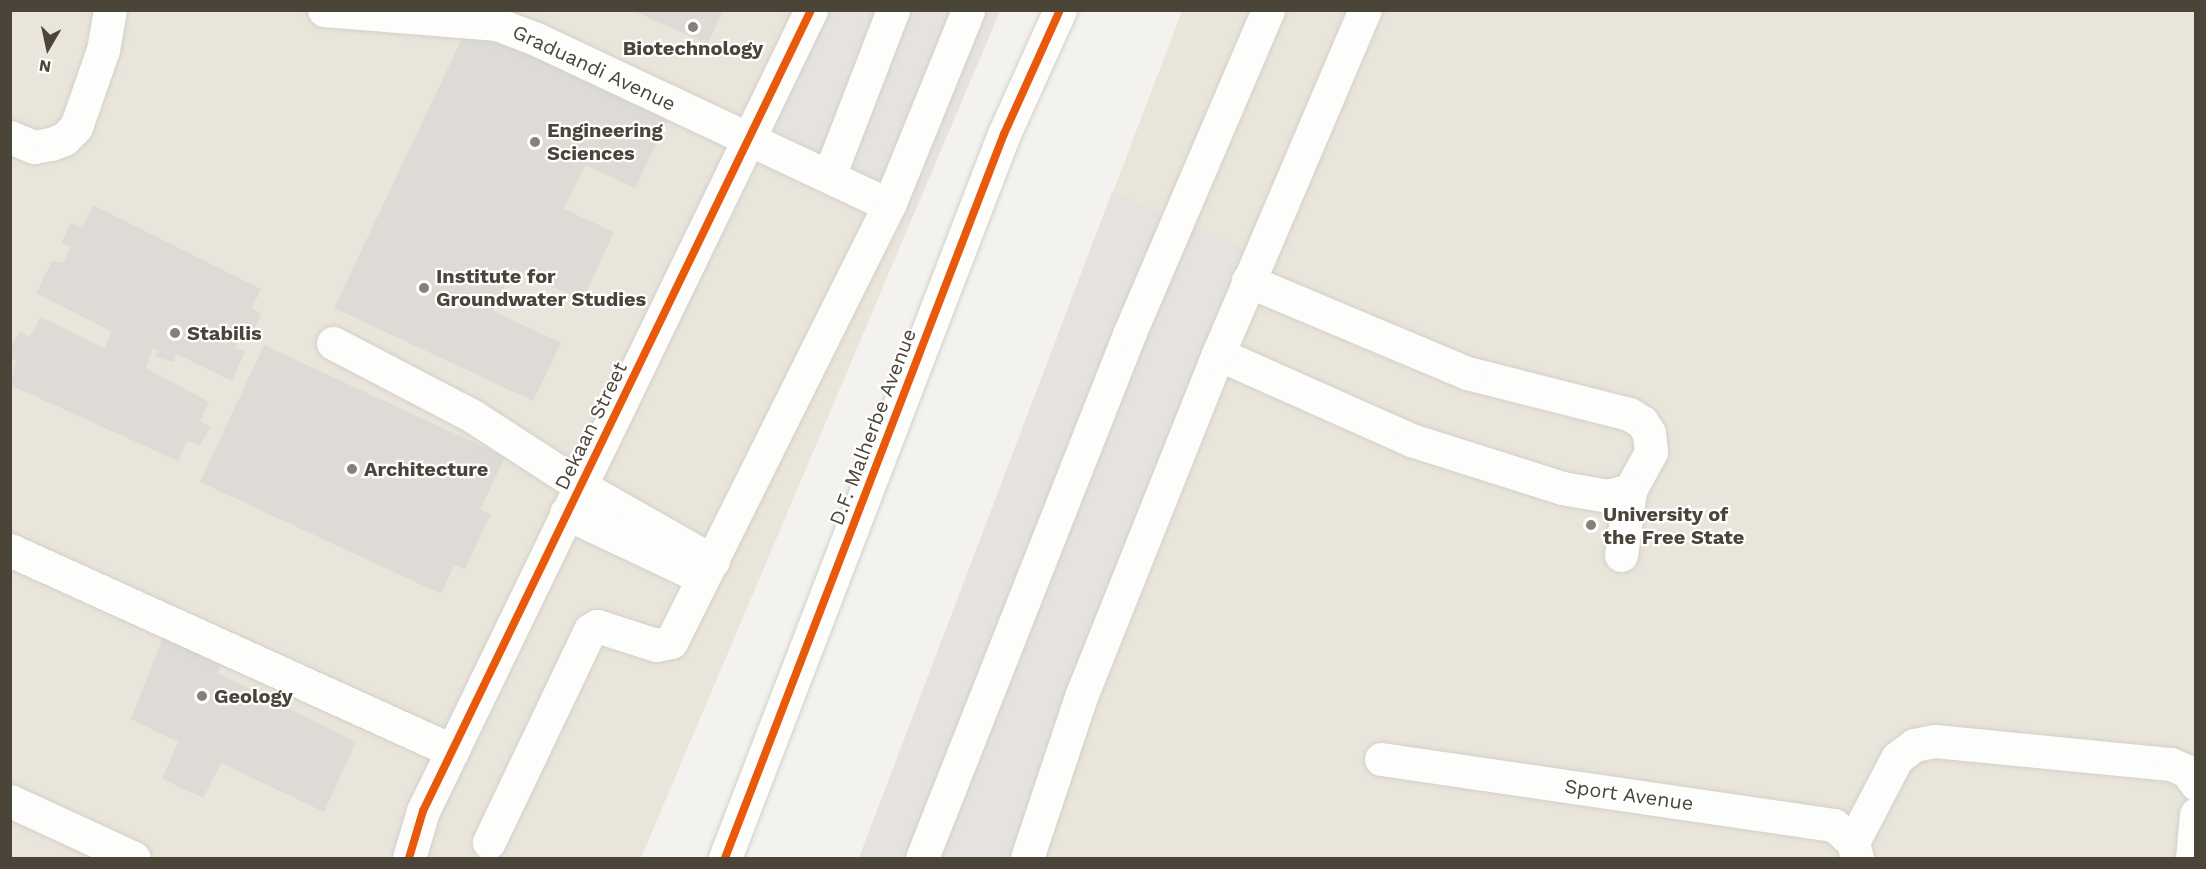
<!DOCTYPE html>
<html>
<head>
<meta charset="utf-8">
<style>
  body { margin:0 }
  #map { position:relative; width:2206px; height:869px; overflow:hidden; background:#f4f2ee; font-family:"Work Sans",sans-serif }
  div>[style] { position:absolute }
  .education>* { inset:0; background:#eae5da }
  .parking>* { inset:0; background:#e6e3df }
  .building>* { inset:0; background:#dedbd6 }
  .roads { filter:drop-shadow(0 0 2px #d2d0cb) drop-shadow(0 0 2px #d2d0cb) }
  .minor>* { height:33px; margin:-16.5px; padding:0 16.5px; transform-origin:16.5px; border-radius:16.5px; background:#fdfdfc }
  .cycleway>* { height:8px; margin:-4px; padding:0 4px; transform-origin:4px; border-radius:4px; background:#e8590c }
  .dots>* { width:16px; height:16px; translate:-50% -50%; box-sizing:border-box; border:3px solid #fff; border-radius:50% }
  span { translate:-50% -50%; white-space:nowrap; text-align:center; line-height:1.15; -webkit-text-stroke:4.5px #fff; paint-order:stroke }
  .poi-label { font-size:20px; color:#4b4439; font-weight:700 }
  .left { translate:0 -50%; text-align:left }
  .street-label { font-size:20px; color:#4b4439 }
  .frame { position:absolute; inset:0; border:12px solid #4b4439; pointer-events:none }
  .north { position:absolute; left:18px; top:18px; width:60px; height:60px; -webkit-text-stroke:4px #fff; paint-order:stroke; rotate:189deg; font-size:16px; font-weight:700; line-height:24px; text-align:center; color:#4b4439 }
  .north::after { content:''; display:block; margin:auto; width:21px; height:27px; background:#4b4439; clip-path:polygon(50% 0,100% 100%,50% 72%,0 100%) }
</style>
</head>
<body>
<div id="map">
  <div class="education">
    <i style="clip-path:polygon(10px 11px,1000px 11px,641px 858px,11px 858px)"></i>
    <i style="clip-path:polygon(1182px 11px,2195px 11px,2195px 858px,859px 858px)"></i>
  </div>
  <div class="parking">
    <i style="clip-path:polygon(826px 11px,1000px 11px,911px 220px,760px 155px)"></i>
    <i style="clip-path:polygon(1112px 192px,1276px 261px,1031px 858px,859px 858px)"></i>
  </div>
  <div class="building">
    <i style="clip-path:polygon(631px 10px,723px 10px,708px 44px)"></i>
    <i style="clip-path:polygon(468px 26px,668px 120px,635px 188px,585px 165px,564px 209px,614px 232px,582px 301px,513px 268px,493px 311px,561px 343px,533px 401px,334px 308px)"></i>
    <i style="clip-path:polygon(93px 205px,261px 289px,252px 308px,261px 314px,251px 336px,242px 329px,235px 348px,245px 352px,232px 381px,177px 354px,173px 362px,155px 357px,158px 350px,152px 349px,146px 368px,209px 402px,200px 421px,211px 427px,199px 446px,187px 441px,178px 461px,10px 385px,16px 360px,10px 358px,10px 348px,20px 331px,29px 337px,41px 317px,105px 349px,111px 331px,36px 293px,52px 261px,63px 263px,70px 247px,61px 243px,71px 223px,82px 228px)"></i>
    <i style="clip-path:polygon(264px 345px,505px 457px,480px 510px,491px 514px,465px 569px,454px 565px,441px 594px,200px 482px)"></i>
    <i style="clip-path:polygon(169px 622px,228px 649px,218px 673px,356px 742px,324px 812px,221px 763px,203px 798px,162px 779px,178px 742px,131px 719px)"></i>
  </div>
  <div class="roads">
    <div class="minor">
      <i style="left:324px;top:10px;width:174px;rotate:4.6deg"></i>
      <i style="left:497px;top:24px;width:40px;rotate:21deg"></i>
      <i style="left:534px;top:38px;width:392px;rotate:25.2deg"></i>
      <i style="left:889px;top:205px;width:488px;rotate:116.5deg"></i>
      <i style="left:671px;top:642px;width:15px;rotate:169deg"></i>
      <i style="left:656px;top:645px;width:62px;rotate:-162.1deg"></i>
      <i style="left:597px;top:626px;width:8px;rotate:150deg"></i>
      <i style="left:590px;top:630px;width:235px;rotate:115.5deg"></i>
      <i style="left:10px;top:137px;width:26px;rotate:23deg"></i>
      <i style="left:34px;top:147px;width:17px;rotate:-10deg"></i>
      <i style="left:51px;top:144px;width:14px;rotate:-21deg"></i>
      <i style="left:64px;top:139px;width:17px;rotate:-45deg"></i>
      <i style="left:76px;top:127px;width:82px;rotate:-70.7deg"></i>
      <i style="left:103px;top:50px;width:41px;rotate:-80.1deg"></i>
      <i style="left:829px;top:176px;width:178px;rotate:-68.9deg"></i>
      <i style="left:889px;top:205px;width:210px;rotate:-67.9deg"></i>
      <i style="left:333px;top:343px;width:156px;rotate:27.6deg"></i>
      <i style="left:471px;top:415px;width:129px;rotate:32.9deg"></i>
      <i style="left:579px;top:485px;width:154px;rotate:29.6deg"></i>
      <i style="left:1218px;top:354px;width:211px;rotate:24deg"></i>
      <i style="left:1411px;top:440px;width:158px;rotate:17.6deg"></i>
      <i style="left:1562px;top:488px;width:47px;rotate:9.9deg"></i>
      <i style="left:1608px;top:496px;width:23px;rotate:-15deg"></i>
      <i style="left:1630px;top:490px;width:43px;rotate:-61.1deg"></i>
      <i style="left:1651px;top:452px;width:19px;rotate:-96deg"></i>
      <i style="left:1649px;top:433px;width:13px;rotate:-122deg"></i>
      <i style="left:1642px;top:422px;width:15px;rotate:-148deg"></i>
      <i style="left:1629px;top:414px;width:167px;rotate:-165.8deg"></i>
      <i style="left:1467px;top:373px;width:238px;rotate:-157.2deg"></i>
      <i style="left:566px;top:513px;width:140px;rotate:25.3deg"></i>
      <i style="left:10px;top:550px;width:486px;rotate:24.4deg"></i>
      <i style="left:1621px;top:555px;width:66px;rotate:-82.1deg"></i>
      <i style="left:1381px;top:759px;width:458px;rotate:8.3deg"></i>
      <i style="left:1834px;top:825px;width:25px;rotate:42deg"></i>
      <i style="left:1853px;top:842px;width:16px;rotate:76deg"></i>
      <i style="left:10px;top:801px;width:136px;rotate:24.7deg"></i>
      <i style="left:1853px;top:842px;width:95px;rotate:-62.4deg"></i>
      <i style="left:1897px;top:758px;width:21px;rotate:-37deg"></i>
      <i style="left:1914px;top:745px;width:21px;rotate:-11deg"></i>
      <i style="left:1935px;top:741px;width:237px;rotate:5.6deg"></i>
      <i style="left:2171px;top:764px;width:17px;rotate:24deg"></i>
      <i style="left:2187px;top:771px;width:16px;rotate:55deg"></i>
      <i style="left:409px;top:858px;width:49px;rotate:-73.4deg"></i>
      <i style="left:423px;top:811px;width:890px;rotate:-64.15deg"></i>
      <i style="left:725px;top:858px;width:776px;rotate:-68.93deg"></i>
      <i style="left:1004px;top:134px;width:136px;rotate:-65.7deg"></i>
      <i style="left:922px;top:858px;width:566px;rotate:-68.42deg"></i>
      <i style="left:1130px;top:332px;width:350px;rotate:-66.8deg"></i>
      <i style="left:1027px;top:858px;width:173px;rotate:-71.5deg"></i>
      <i style="left:1082px;top:694px;width:366px;rotate:-68.2deg"></i>
      <i style="left:1218px;top:354px;width:374px;rotate:-66.9deg"></i>
      <i style="left:2192px;top:858px;width:44px;rotate:-84.8deg"></i>
    </div>
  </div>
  <div class="cycleway">
    <i style="left:409px;top:858px;width:49px;rotate:-73.4deg"></i>
    <i style="left:423px;top:811px;width:890px;rotate:-64.15deg"></i>
    <i style="left:725px;top:858px;width:776px;rotate:-68.93deg"></i>
    <i style="left:1004px;top:134px;width:136px;rotate:-65.7deg"></i>
  </div>
  <div class="dots">
    <i style="left:693px;top:27px;background:#868178"></i>
    <i style="left:535px;top:142px;background:#868178"></i>
    <i style="left:424px;top:288px;background:#868178"></i>
    <i style="left:175px;top:333px;background:#868178"></i>
    <i style="left:352px;top:469px;background:#868178"></i>
    <i style="left:1591px;top:525px;background:#868178"></i>
    <i style="left:202px;top:696px;background:#868178"></i>
  </div>
  <div class="poi-label">
    <span style="left:693px;top:48px">Biotechnology</span>
    <span class="left" style="left:547px;top:142px">Engineering<br>Sciences</span>
    <span class="left" style="left:436px;top:288px">Institute for<br>Groundwater Studies</span>
    <span class="left" style="left:187px;top:333px">Stabilis</span>
    <span class="left" style="left:364px;top:469px">Architecture</span>
    <span class="left" style="left:1603px;top:526px">University of<br>the Free State</span>
    <span class="left" style="left:214px;top:696px">Geology</span>
  </div>
  <div class="street-label">
    <span style="left:594px;top:68px;rotate:25deg">Graduandi Avenue</span>
    <span style="left:591px;top:426px;rotate:-64deg">Dekaan Street</span>
    <span style="left:873px;top:427px;rotate:-69deg">D.F. Malherbe Avenue</span>
    <span style="left:1629px;top:795px;rotate:8deg">Sport Avenue</span>
  </div>
  <div class="frame"></div>
  <div class="north">N</div>
</div>
</body>
</html>
